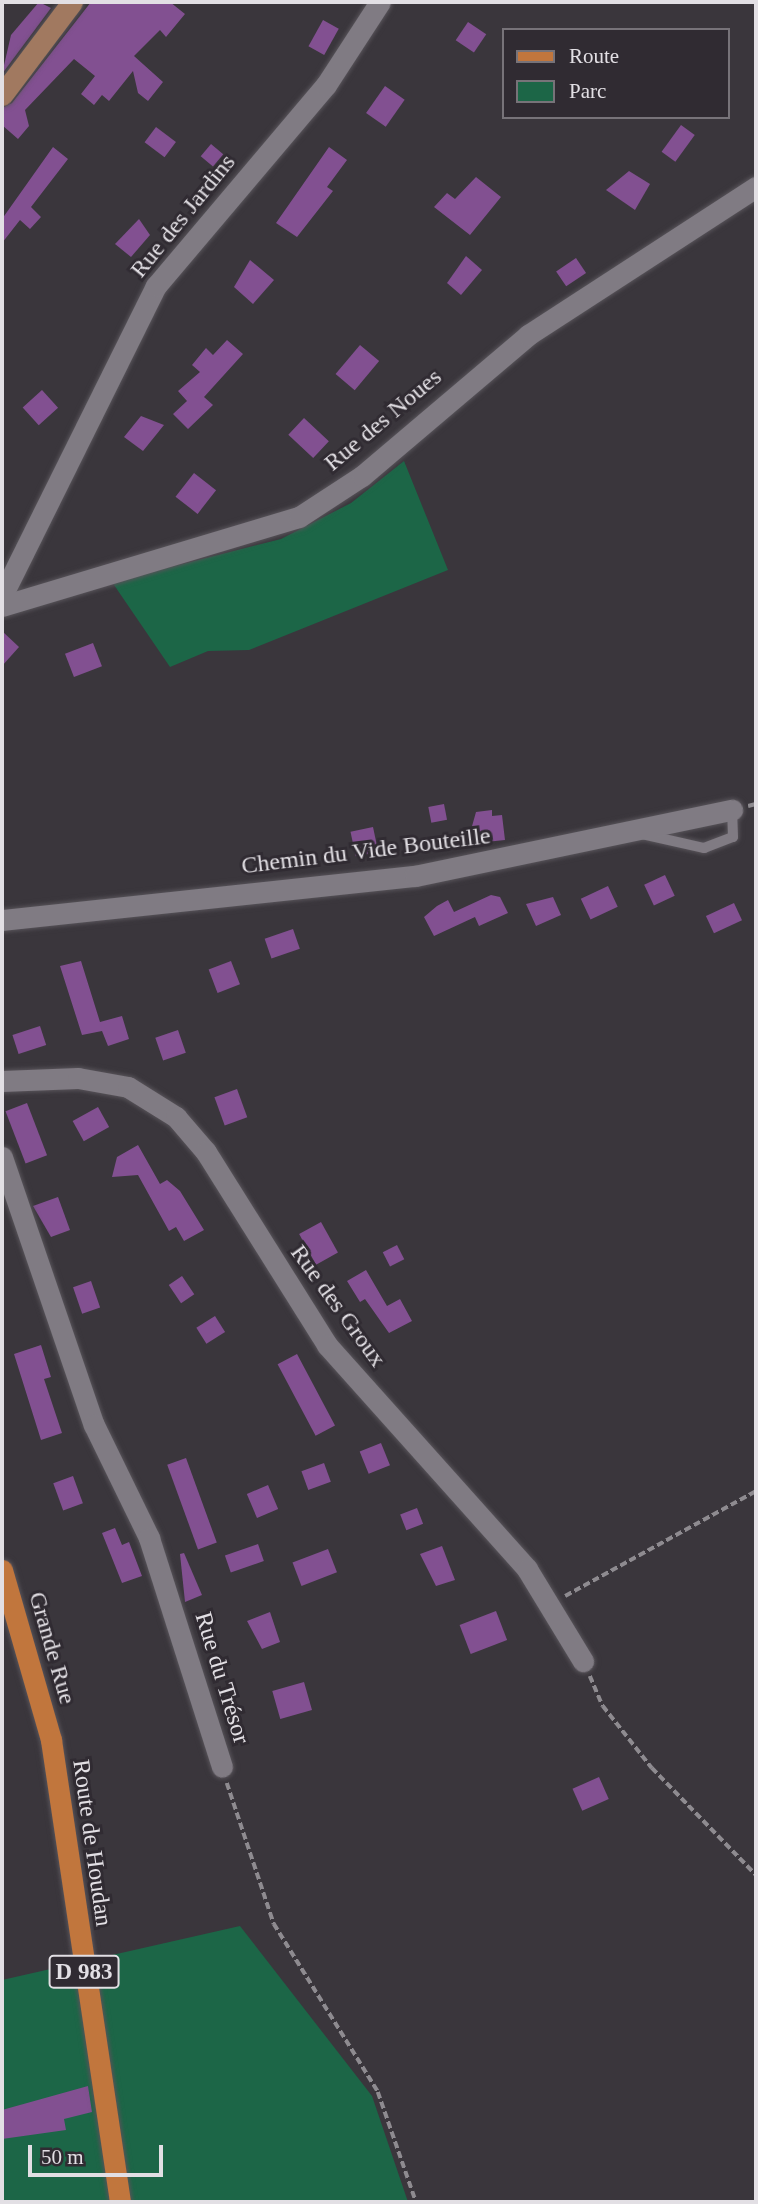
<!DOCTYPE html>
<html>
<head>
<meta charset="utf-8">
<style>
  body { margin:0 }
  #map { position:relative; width:758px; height:2204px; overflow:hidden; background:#3a363c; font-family:"Times New Roman",serif }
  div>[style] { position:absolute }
  .green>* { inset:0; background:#1c6647 }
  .building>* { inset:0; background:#825091; transform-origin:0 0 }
  .path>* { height:3.5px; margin-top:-1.75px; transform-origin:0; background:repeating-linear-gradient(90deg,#8e8b90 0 7px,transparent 0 10.5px) }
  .roads { filter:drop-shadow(0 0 2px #575359) drop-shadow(0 0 2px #575359) }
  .lane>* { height:10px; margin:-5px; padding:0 5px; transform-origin:5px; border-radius:5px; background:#807b83 }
  .street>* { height:21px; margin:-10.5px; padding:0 10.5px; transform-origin:10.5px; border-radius:10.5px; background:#807b83 }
  .secondary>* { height:21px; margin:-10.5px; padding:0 10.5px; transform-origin:10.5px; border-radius:10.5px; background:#a17960 }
  .primary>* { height:21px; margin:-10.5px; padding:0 10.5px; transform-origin:10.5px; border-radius:10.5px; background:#c1763d }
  span { translate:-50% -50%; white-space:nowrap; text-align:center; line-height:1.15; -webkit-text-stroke:6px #302b32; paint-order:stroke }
  .shield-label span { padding:2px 5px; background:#302b32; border:2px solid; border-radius:5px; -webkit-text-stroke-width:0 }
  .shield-label { font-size:23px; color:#e2dfe4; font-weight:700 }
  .street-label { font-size:24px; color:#e2dfe4 }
  .frame { position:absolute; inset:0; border:4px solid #e2dfe4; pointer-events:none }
  .legend { position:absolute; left:502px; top:28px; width:228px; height:91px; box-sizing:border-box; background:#302b32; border:2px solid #777379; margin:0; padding:9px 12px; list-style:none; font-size:21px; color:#e2dfe4 }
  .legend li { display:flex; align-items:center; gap:14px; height:35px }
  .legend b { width:35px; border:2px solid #777379 }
  .scale { position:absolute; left:28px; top:2145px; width:135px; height:32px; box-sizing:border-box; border:4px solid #e2dfe4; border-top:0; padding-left:9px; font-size:21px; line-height:24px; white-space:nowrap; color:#e2dfe4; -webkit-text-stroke:5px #302b32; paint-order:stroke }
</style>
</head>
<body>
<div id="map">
  <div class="green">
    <i style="clip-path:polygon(404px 461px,448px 570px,249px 650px,208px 651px,170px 667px,112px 582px,281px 539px,351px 503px)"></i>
    <i style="clip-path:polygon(240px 1926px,372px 2096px,408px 2202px,2px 2202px,2px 1980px)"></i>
  </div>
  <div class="building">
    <i style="clip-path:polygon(39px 2px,51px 8px,2px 74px,11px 35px)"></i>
    <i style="clip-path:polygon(91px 2px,170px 2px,185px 14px,166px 37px,160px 30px,134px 56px,163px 82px,148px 101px,138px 93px,133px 71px,109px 101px,102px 95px,94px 105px,81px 94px,95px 76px,74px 59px,25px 110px,29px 126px,18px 139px,2px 125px,2px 108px,12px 103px)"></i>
    <i style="left:323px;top:20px;width:18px;height:30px;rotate:29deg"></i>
    <i style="left:468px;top:22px;width:22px;height:22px;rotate:34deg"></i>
    <i style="left:385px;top:86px;width:24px;height:33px;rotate:35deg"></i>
    <i style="left:681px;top:125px;width:17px;height:33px;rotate:36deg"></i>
    <i style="left:156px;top:127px;width:25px;height:19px;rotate:37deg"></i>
    <i style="left:211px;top:144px;width:16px;height:16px;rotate:40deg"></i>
    <i style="clip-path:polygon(53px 147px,68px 159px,31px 207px,41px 217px,30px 229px,20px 220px,2px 243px,2px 219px)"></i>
    <i style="clip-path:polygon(329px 147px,347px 160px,327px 187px,333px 191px,297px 237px,276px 223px)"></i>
    <i style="clip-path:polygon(629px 171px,650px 184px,635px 210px,606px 190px)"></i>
    <i style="clip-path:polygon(476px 177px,501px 197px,470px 235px,434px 207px,447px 193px,455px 199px)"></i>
    <i style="clip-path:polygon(139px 219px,150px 235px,131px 257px,115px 244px)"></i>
    <i style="clip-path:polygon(466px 256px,482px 270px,461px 295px,447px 283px)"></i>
    <i style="left:576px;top:258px;width:18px;height:24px;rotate:56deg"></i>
    <i style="clip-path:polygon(250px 260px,274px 280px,253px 304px,234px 287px)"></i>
    <i style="clip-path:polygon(227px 340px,243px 354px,204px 397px,213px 405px,188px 429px,173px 414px,187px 401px,178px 391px,200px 372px,192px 365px,206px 348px,213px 355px)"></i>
    <i style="left:360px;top:345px;width:25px;height:38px;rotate:40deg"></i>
    <i style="left:42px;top:390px;width:24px;height:26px;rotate:48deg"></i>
    <i style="clip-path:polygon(141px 416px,164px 425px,143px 451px,124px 437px)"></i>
    <i style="left:304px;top:418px;width:34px;height:23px;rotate:43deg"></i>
    <i style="left:194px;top:473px;width:28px;height:30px;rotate:38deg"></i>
    <i style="clip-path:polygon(2px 631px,19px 647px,2px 666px)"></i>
    <i style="left:93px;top:643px;width:25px;height:30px;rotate:69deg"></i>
    <i style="left:444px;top:804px;width:16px;height:16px;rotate:79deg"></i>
    <i style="clip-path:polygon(492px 810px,492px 816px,502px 815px,505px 840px,467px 844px,476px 812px)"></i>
    <i style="left:373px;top:827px;width:25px;height:23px;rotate:78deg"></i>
    <i style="left:665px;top:875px;width:23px;height:23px;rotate:65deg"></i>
    <i style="left:608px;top:886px;width:23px;height:30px;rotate:65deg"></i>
    <i style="clip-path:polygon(491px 895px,500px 897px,508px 913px,479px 926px,475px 917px,434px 936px,424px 917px,437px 906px,448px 900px,454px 912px)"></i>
    <i style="clip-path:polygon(553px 897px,561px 915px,536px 926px,526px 904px)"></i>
    <i style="left:734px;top:903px;width:19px;height:31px;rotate:65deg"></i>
    <i style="left:293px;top:929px;width:21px;height:30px;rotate:71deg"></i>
    <i style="clip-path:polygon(81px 961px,100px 1022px,122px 1016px,129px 1039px,108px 1046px,102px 1031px,82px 1035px,60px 966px)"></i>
    <i style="left:231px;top:961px;width:25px;height:24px;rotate:69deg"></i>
    <i style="left:40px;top:1026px;width:20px;height:29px;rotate:72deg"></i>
    <i style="left:178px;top:1030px;width:24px;height:24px;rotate:71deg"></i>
    <i style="left:237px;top:1089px;width:30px;height:24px;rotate:70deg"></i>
    <i style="left:27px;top:1103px;width:56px;height:23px;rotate:69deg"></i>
    <i style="left:98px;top:1107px;width:23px;height:29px;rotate:61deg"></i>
    <i style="clip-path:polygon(138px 1145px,160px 1184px,167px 1180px,180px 1191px,204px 1230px,184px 1241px,176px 1227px,169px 1231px,138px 1175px,112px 1177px,117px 1157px)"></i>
    <i style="clip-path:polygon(58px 1197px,70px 1230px,51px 1237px,33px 1206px)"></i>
    <i style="left:321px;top:1222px;width:35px;height:25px;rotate:61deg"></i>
    <i style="left:397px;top:1245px;width:16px;height:16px;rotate:63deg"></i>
    <i style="clip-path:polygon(366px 1270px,387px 1306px,400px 1299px,412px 1321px,389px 1333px,365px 1299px,360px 1302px,347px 1281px)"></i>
    <i style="left:182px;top:1276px;width:22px;height:16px;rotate:56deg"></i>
    <i style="left:91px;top:1281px;width:28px;height:19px;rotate:71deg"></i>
    <i style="left:215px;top:1316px;width:19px;height:22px;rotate:58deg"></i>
    <i style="clip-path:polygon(41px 1345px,51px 1377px,44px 1379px,62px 1433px,41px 1440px,14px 1354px)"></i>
    <i style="left:297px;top:1354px;width:81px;height:22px;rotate:62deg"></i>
    <i style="left:381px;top:1443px;width:24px;height:23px;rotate:68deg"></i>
    <i style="left:186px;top:1458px;width:90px;height:20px;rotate:70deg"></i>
    <i style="left:324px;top:1463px;width:20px;height:24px;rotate:70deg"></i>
    <i style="left:73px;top:1476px;width:29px;height:21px;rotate:70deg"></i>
    <i style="left:268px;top:1485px;width:26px;height:23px;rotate:67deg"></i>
    <i style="left:417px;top:1508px;width:17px;height:18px;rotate:69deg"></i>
    <i style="clip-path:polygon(115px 1528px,122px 1545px,129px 1542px,142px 1576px,122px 1583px,102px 1533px)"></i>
    <i style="left:258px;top:1544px;width:18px;height:35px;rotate:71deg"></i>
    <i style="clip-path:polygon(442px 1546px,455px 1580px,436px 1586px,420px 1554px)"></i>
    <i style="left:328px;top:1549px;width:25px;height:38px;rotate:69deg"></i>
    <i style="clip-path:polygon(184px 1553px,202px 1595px,185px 1602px,180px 1554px)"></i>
    <i style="left:496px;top:1611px;width:31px;height:39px;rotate:69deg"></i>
    <i style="clip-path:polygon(270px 1612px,280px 1642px,262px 1649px,247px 1621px)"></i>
    <i style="left:304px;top:1682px;width:29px;height:33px;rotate:74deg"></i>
    <i style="left:599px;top:1777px;width:24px;height:29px;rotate:66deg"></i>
    <i style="clip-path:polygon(88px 2086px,92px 2112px,64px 2119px,66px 2130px,2px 2139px,2px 2110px)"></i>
  </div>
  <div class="path">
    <i style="left:748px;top:806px;width:8px;rotate:-14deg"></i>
    <i style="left:565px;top:1596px;width:218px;rotate:-28.8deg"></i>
    <i style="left:590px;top:1676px;width:33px;rotate:67deg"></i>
    <i style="left:603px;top:1706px;width:79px;rotate:51.7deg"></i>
    <i style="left:652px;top:1768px;width:149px;rotate:45.8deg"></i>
    <i style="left:227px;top:1783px;width:149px;rotate:71.6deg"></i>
    <i style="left:274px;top:1924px;width:198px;rotate:58.2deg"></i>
    <i style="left:378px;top:2092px;width:116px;rotate:70.9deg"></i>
  </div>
  <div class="roads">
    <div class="lane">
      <i style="left:642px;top:834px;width:64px;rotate:12.7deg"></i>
      <i style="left:704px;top:848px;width:31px;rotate:-21deg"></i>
      <i style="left:733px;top:837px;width:27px;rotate:-92deg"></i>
    </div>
    <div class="street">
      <i style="left:2px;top:596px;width:346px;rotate:-63.6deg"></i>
      <i style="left:156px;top:286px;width:263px;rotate:-49.8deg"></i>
      <i style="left:326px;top:85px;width:99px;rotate:-57deg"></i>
      <i style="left:2px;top:606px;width:310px;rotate:-16.7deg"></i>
      <i style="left:299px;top:517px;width:75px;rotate:-33.1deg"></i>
      <i style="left:362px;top:476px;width:218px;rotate:-40.3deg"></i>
      <i style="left:528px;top:335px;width:272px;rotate:-33deg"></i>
      <i style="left:2px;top:920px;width:415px;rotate:-6.1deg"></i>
      <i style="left:415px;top:876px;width:324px;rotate:-11.8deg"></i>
      <i style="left:2px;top:1081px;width:76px;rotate:-2.3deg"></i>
      <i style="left:78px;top:1078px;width:51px;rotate:10.2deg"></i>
      <i style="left:128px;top:1087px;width:57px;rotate:32deg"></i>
      <i style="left:176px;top:1117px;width:46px;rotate:49.4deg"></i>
      <i style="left:206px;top:1152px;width:228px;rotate:57.9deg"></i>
      <i style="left:327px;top:1345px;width:300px;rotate:48.2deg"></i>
      <i style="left:527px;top:1569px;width:108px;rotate:58.7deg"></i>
      <i style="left:2px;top:1157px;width:283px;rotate:71.1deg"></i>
      <i style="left:94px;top:1425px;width:126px;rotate:64deg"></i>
      <i style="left:149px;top:1538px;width:240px;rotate:72.3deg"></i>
    </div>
    <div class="secondary">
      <i style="left:2px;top:95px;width:116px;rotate:-53deg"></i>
    </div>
    <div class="primary">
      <i style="left:2px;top:1570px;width:177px;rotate:73.9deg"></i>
      <i style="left:51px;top:1740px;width:467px;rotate:81.5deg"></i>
    </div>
  </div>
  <div class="shield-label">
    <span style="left:84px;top:1972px">D 983</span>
  </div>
  <div class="street-label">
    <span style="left:183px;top:216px;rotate:-51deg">Rue des Jardins</span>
    <span style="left:383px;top:420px;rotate:-40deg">Rue des Noues</span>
    <span style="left:366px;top:851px;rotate:-7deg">Chemin du Vide Bouteille</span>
    <span style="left:338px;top:1306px;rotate:54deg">Rue des Groux</span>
    <span style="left:52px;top:1648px;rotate:74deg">Grande Rue</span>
    <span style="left:222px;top:1678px;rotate:73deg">Rue du Trésor</span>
    <span style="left:92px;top:1843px;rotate:82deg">Route de Houdan</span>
  </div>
  <div class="frame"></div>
  <ul class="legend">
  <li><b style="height:9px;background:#c1763d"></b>Route</li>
  <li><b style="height:19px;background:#1c6647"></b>Parc</li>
  </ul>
  <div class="scale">50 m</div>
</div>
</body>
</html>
